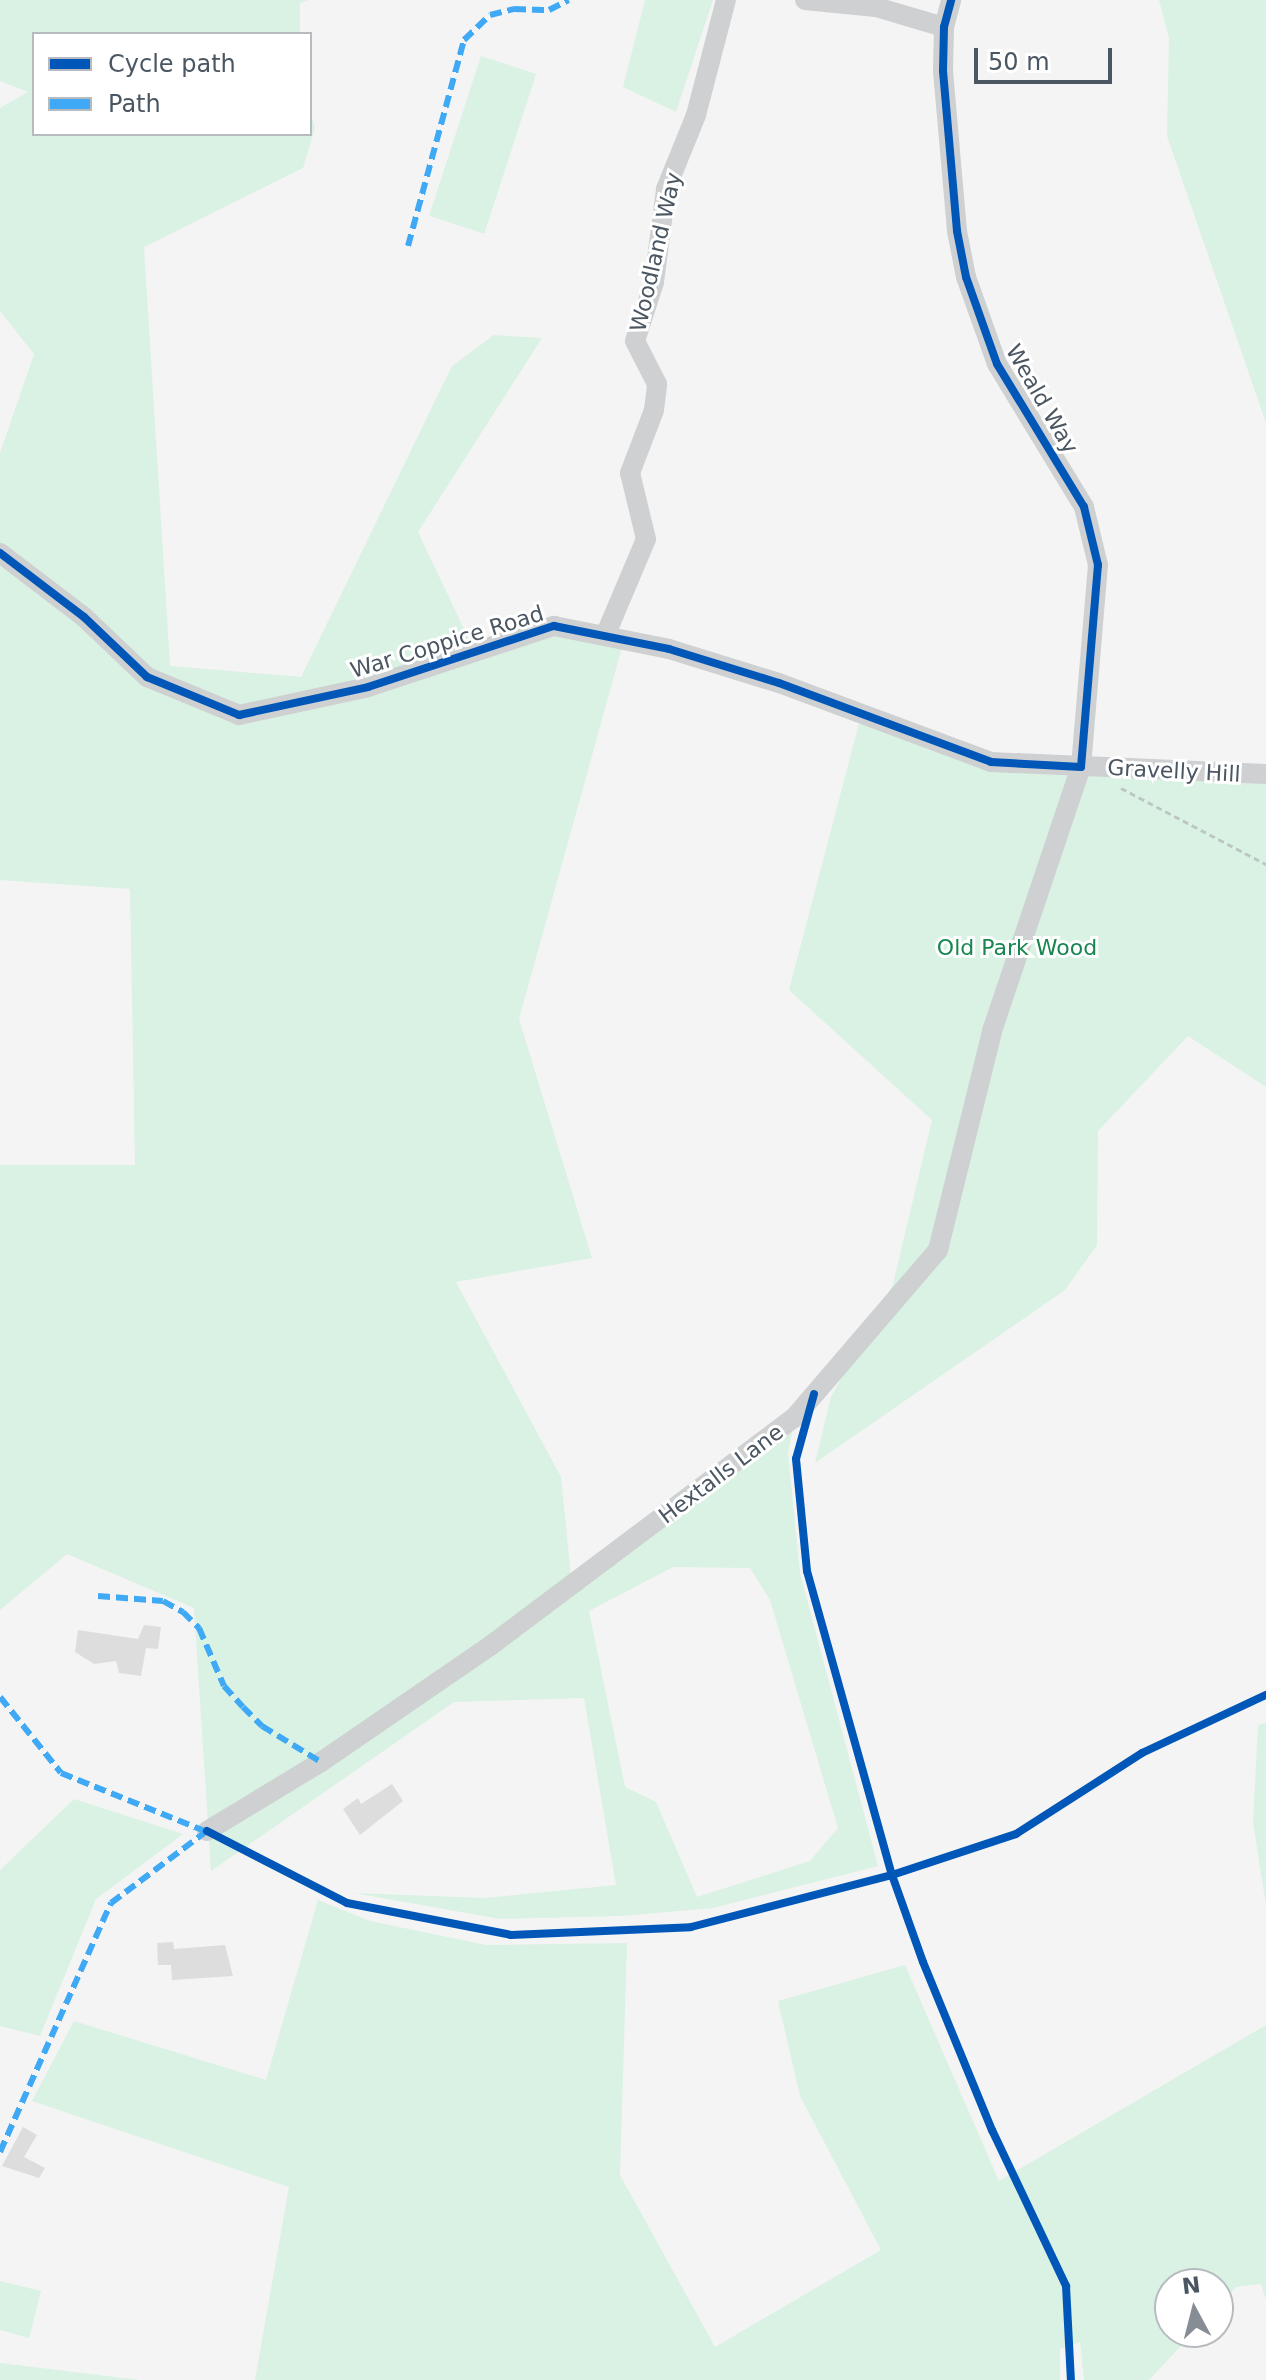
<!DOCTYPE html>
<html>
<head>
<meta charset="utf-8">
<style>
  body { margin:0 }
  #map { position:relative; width:1266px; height:2380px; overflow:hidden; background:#f4f4f4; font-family:"DejaVu Sans",sans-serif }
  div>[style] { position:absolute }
  .green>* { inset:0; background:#d9f2e3; transform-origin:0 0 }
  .building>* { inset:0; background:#ddddde }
  .path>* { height:3px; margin-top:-1.5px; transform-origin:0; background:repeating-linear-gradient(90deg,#bcc7c4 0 6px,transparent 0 10px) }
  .minor>* { height:20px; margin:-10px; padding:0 10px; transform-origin:10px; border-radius:10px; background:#ced0d2 }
  .quiet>* { height:6px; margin-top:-3px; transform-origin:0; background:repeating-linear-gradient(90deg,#3fa9f5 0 12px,transparent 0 18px) }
  .cycleway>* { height:8px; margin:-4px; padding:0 4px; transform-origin:4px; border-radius:4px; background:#0057b8 }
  span { translate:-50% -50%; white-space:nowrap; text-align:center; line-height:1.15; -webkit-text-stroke:6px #fff; paint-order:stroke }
  .street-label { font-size:22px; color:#4a5661 }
  .park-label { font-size:22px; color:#17864f }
  .legend { position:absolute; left:32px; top:32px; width:280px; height:104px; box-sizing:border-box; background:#fff; border:2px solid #b7bbc0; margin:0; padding:10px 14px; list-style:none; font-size:24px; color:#4a5661 }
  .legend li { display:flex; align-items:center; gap:16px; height:40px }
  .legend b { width:40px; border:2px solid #b7bbc0 }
  .north { position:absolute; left:1154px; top:2268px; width:80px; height:80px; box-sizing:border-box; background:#fff; border:2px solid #b7bbc0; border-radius:50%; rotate:353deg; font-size:22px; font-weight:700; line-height:32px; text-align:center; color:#4a5661 }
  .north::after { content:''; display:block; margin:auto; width:28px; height:36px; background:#868d94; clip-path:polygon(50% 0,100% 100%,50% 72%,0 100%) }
  .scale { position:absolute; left:974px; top:48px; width:138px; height:36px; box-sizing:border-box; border:4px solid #4a5661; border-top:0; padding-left:10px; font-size:24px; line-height:28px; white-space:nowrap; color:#4a5661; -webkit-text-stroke:6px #fff; paint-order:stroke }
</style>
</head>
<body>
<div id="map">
  <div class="green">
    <i style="clip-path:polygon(evenodd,0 0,308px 0,300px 3px,300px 34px,34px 34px,34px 134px,310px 134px,310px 111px,315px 128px,303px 168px,144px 247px,170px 666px,301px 677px,452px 366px,494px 335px,542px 338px,418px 532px,473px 648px,554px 626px,624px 640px,519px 1019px,592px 1258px,456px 1282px,561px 1477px,572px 1586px,793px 1428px,788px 1453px,800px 1573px,878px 1866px,713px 1908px,621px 1916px,500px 1919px,354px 1893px,484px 1898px,616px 1885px,584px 1698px,454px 1702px,211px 1871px,194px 1608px,67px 1554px,0 1610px,0 1165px,135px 1165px,130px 889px,0 880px,0 453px,34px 354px,0 311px,0 108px,28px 92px,0 81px,0 0,673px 1567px,750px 1568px,770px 1600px,838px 1828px,810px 1861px,697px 1897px,656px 1802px,625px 1787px,589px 1611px,673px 1567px)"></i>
    <i style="clip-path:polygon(645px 0,713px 0,676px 112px,623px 87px)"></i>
    <i style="clip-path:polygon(1159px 0,1266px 0,1266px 423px,1167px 136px,1169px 38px)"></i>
    <i style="left:481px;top:56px;width:58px;height:168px;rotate:18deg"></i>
    <i style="clip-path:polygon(862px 712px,991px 762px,1266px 782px,1266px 1087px,1188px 1036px,1098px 1131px,1097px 1245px,1065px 1290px,815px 1463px,831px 1397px,893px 1284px,932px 1120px,789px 990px)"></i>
    <i style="clip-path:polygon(1266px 1723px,1266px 1905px,1253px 1823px,1258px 1725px)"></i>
    <i style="clip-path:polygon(74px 1799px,183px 1834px,96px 1899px,40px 2036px,0 2026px,0 1870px)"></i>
    <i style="clip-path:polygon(318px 1900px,370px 1921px,486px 1945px,627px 1943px,620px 2175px,715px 2347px,881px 2250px,800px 2096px,778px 2001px,905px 1965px,999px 2181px,1266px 2025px,1266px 2300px,1261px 2284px,1236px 2287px,1218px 2306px,1218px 2284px,1170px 2284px,1170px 2332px,1194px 2332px,1149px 2380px,1084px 2380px,1080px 2342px,1060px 2349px,1060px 2380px,255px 2380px,289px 2187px,32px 2101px,74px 2021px,266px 2080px)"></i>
    <i style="clip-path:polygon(0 2281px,41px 2291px,29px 2338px,0 2330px)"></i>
    <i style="clip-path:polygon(0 2363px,139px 2380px,0 2380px)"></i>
  </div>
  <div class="building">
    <i style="clip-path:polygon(144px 1625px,161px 1627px,158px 1649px,146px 1648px,141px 1676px,119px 1673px,116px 1661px,94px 1664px,75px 1652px,78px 1630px,138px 1639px)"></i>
    <i style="clip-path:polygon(392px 1784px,403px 1801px,360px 1835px,343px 1809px,358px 1798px,361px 1804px)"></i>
    <i style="clip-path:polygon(173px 1942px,174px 1949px,225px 1945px,233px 1976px,172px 1980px,171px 1965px,158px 1965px,157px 1943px)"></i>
    <i style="clip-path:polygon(23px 2127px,37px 2135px,24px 2157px,45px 2168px,39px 2178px,2px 2166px)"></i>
  </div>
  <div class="path">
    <i style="left:1121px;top:788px;width:164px;rotate:27.7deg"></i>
  </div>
  <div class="minor">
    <i style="left:805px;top:0;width:71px;rotate:5.6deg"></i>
    <i style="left:876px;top:7px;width:71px;rotate:16.4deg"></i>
    <i style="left:0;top:553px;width:106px;rotate:37.3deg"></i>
    <i style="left:84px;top:617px;width:87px;rotate:43.6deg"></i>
    <i style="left:147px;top:677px;width:100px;rotate:22.4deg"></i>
    <i style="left:239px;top:715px;width:132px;rotate:-12.2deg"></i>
    <i style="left:368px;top:687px;width:196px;rotate:-18.2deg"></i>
    <i style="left:554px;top:626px;width:117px;rotate:11.3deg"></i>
    <i style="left:669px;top:649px;width:115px;rotate:17.2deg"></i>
    <i style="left:779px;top:683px;width:226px;rotate:20.4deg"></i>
    <i style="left:991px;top:762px;width:275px;rotate:2.5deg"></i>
    <i style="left:605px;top:636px;width:105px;rotate:-67.1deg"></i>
    <i style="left:646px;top:539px;width:68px;rotate:-103.6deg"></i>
    <i style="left:630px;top:473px;width:67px;rotate:-69.1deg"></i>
    <i style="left:654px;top:410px;width:26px;rotate:-83deg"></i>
    <i style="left:657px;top:384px;width:48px;rotate:-117.1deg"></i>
    <i style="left:635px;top:341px;width:62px;rotate:-72.1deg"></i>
    <i style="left:654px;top:282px;width:94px;rotate:-82.6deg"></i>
    <i style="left:666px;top:189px;width:80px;rotate:-67.9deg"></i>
    <i style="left:696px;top:115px;width:119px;rotate:-75.4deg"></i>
    <i style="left:207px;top:1831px;width:133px;rotate:-31.2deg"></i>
    <i style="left:321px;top:1762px;width:205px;rotate:-34.5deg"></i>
    <i style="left:490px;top:1646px;width:380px;rotate:-36.9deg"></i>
    <i style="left:794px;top:1418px;width:221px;rotate:-49.4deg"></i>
    <i style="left:938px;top:1250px;width:226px;rotate:-76.1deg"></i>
    <i style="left:992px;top:1031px;width:279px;rotate:-71.4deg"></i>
    <i style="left:1081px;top:767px;width:203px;rotate:-85.2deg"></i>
    <i style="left:1098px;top:565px;width:60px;rotate:-103.6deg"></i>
    <i style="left:1084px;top:507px;width:167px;rotate:-121.3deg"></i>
    <i style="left:997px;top:364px;width:92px;rotate:-109.6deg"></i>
    <i style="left:966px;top:277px;width:47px;rotate:-101.1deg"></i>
    <i style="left:957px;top:231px;width:161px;rotate:-95deg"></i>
    <i style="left:943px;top:71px;width:44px;rotate:-88.7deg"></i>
    <i style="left:944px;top:27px;width:28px;rotate:-75deg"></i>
  </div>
  <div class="quiet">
    <i style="left:408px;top:246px;width:213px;rotate:-74.8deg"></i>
    <i style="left:464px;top:40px;width:36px;rotate:-44deg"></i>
    <i style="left:490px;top:15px;width:25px;rotate:-14deg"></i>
    <i style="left:514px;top:9px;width:35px;rotate:2deg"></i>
    <i style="left:549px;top:10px;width:22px;rotate:-27deg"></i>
    <i style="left:98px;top:1596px;width:65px;rotate:4.4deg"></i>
    <i style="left:163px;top:1601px;width:23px;rotate:29deg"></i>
    <i style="left:183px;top:1612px;width:23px;rotate:45deg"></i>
    <i style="left:199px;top:1628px;width:63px;rotate:66.7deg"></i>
    <i style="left:224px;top:1686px;width:28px;rotate:48deg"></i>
    <i style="left:243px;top:1707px;width:27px;rotate:45deg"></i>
    <i style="left:262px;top:1726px;width:69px;rotate:31.4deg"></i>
    <i style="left:0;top:1697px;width:97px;rotate:51.2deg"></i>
    <i style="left:61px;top:1773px;width:163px;rotate:22deg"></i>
    <i style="left:0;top:2152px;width:273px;rotate:-66deg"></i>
    <i style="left:111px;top:1903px;width:120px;rotate:-36.9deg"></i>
  </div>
  <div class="cycleway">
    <i style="left:0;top:553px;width:106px;rotate:37.3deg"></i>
    <i style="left:84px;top:617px;width:87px;rotate:43.6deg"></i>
    <i style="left:147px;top:677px;width:100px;rotate:22.4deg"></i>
    <i style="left:239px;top:715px;width:132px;rotate:-12.2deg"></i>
    <i style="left:368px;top:687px;width:196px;rotate:-18.2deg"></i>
    <i style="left:554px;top:626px;width:117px;rotate:11.3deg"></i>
    <i style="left:669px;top:649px;width:115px;rotate:17.2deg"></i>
    <i style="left:779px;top:683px;width:226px;rotate:20.4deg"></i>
    <i style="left:991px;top:762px;width:90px;rotate:3.2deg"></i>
    <i style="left:1081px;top:767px;width:203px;rotate:-85.2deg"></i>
    <i style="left:1098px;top:565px;width:60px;rotate:-103.6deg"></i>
    <i style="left:1084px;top:507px;width:167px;rotate:-121.3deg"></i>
    <i style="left:997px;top:364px;width:92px;rotate:-109.6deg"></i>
    <i style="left:966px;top:277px;width:47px;rotate:-101.1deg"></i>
    <i style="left:957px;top:231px;width:161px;rotate:-95deg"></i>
    <i style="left:943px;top:71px;width:44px;rotate:-88.7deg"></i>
    <i style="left:944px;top:27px;width:28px;rotate:-75deg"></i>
    <i style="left:814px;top:1394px;width:67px;rotate:105.5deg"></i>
    <i style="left:796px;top:1459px;width:113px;rotate:84.4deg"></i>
    <i style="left:807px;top:1571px;width:316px;rotate:74.4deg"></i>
    <i style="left:892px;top:1875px;width:92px;rotate:70.4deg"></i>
    <i style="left:923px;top:1962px;width:182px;rotate:67.7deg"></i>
    <i style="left:992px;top:2130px;width:173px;rotate:64.6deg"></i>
    <i style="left:1066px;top:2286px;width:94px;rotate:87deg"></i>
    <i style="left:207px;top:1831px;width:157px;rotate:27.2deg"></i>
    <i style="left:347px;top:1903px;width:167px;rotate:11deg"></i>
    <i style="left:511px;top:1935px;width:180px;rotate:-2.5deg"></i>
    <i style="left:691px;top:1927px;width:208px;rotate:-14.5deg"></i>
    <i style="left:892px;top:1875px;width:131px;rotate:-18.3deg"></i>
    <i style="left:1016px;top:1834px;width:150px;rotate:-32.7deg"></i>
    <i style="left:1142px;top:1753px;width:137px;rotate:-25.1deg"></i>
  </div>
  <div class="street-label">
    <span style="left:656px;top:252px;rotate:-77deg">Woodland Way</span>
    <span style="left:1042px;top:399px;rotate:60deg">Weald Way</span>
    <span style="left:447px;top:642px;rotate:-17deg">War Coppice Road</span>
    <span style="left:1174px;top:771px;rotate:3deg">Gravelly Hill</span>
    <span style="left:721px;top:1474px;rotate:-37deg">Hextalls Lane</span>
  </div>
  <div class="park-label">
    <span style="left:1017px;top:948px">Old Park Wood</span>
  </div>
  <ul class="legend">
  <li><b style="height:10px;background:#0057b8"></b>Cycle path</li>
  <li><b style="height:10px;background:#3fa9f5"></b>Path</li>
  </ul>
  <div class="north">N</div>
  <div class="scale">50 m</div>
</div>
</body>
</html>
